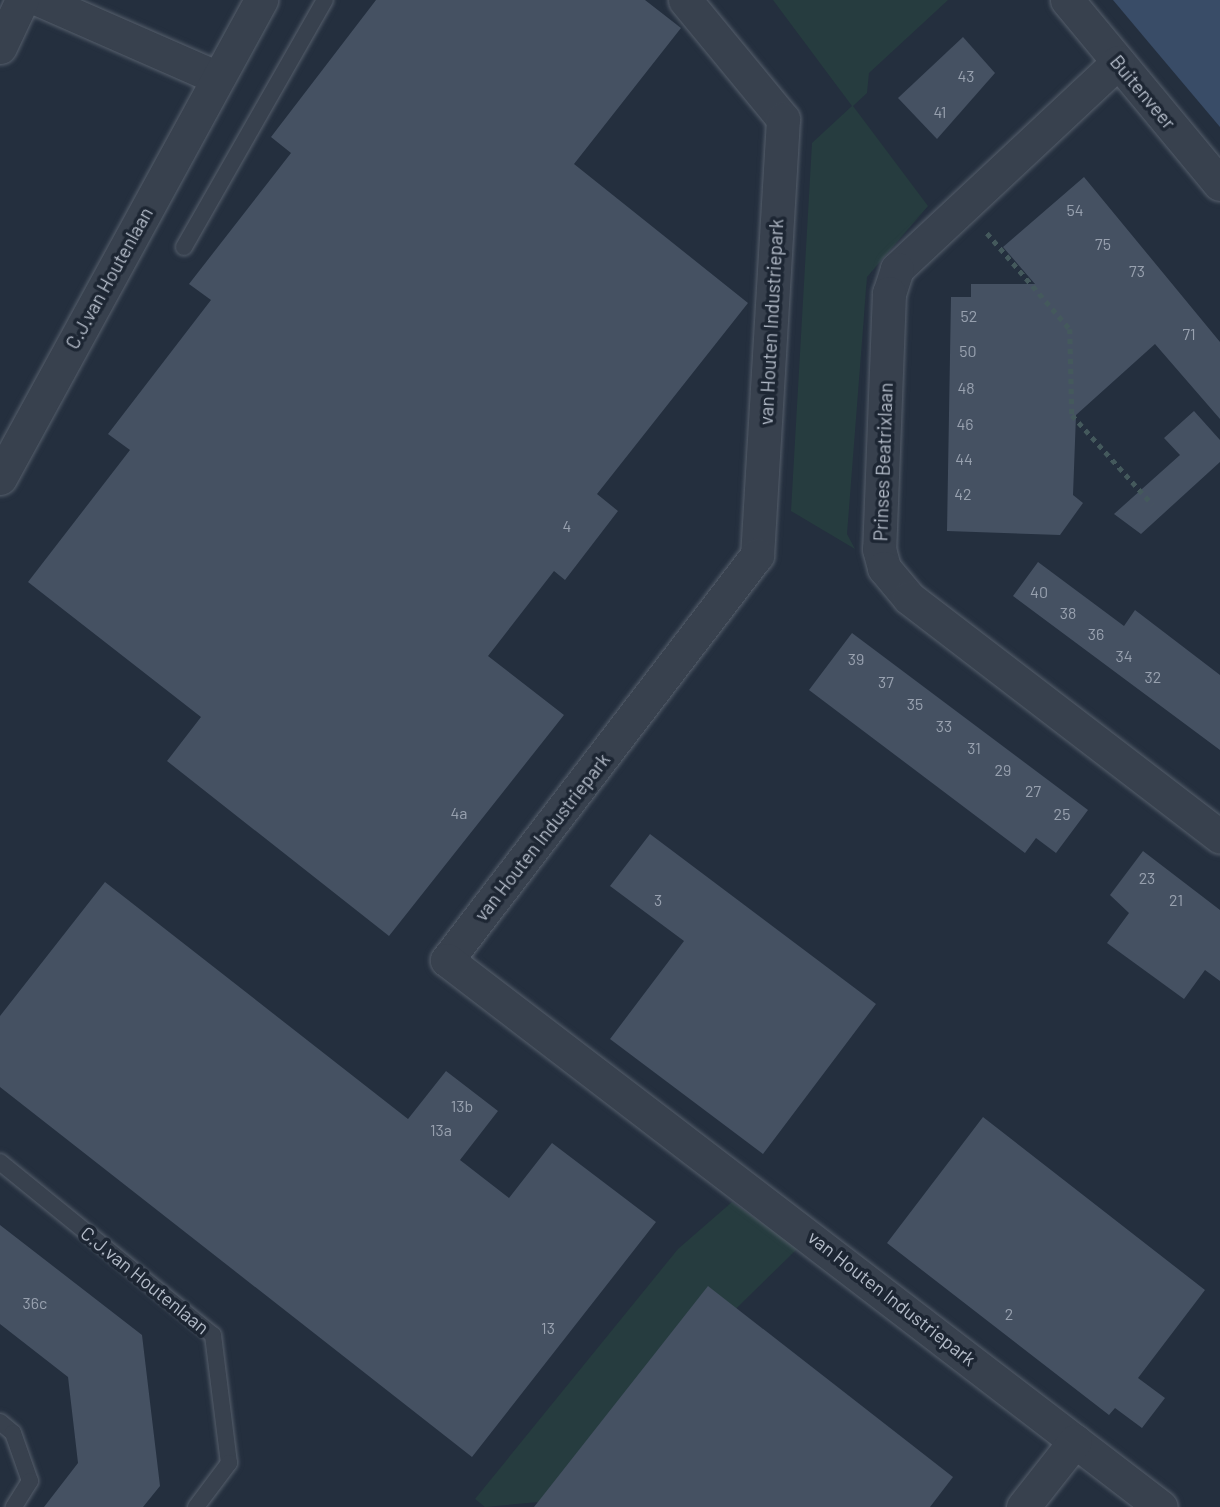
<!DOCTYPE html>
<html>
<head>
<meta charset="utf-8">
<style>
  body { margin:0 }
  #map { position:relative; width:1220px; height:1507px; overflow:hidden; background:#242f3e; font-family:Barlow,sans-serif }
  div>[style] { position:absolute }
  .green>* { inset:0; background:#263c3f }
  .water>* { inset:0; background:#394c67 }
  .building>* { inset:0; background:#455162 }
  .path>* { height:4.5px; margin-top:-2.25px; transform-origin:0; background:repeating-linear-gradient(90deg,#44595c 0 5px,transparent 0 10px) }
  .roads { filter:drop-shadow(0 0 2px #565f6c) drop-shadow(0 0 2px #565f6c) }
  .lane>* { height:16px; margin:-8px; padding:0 8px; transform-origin:8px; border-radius:8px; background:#38414e }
  .street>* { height:33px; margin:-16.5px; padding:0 16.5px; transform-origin:16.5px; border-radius:16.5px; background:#38414e }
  span { translate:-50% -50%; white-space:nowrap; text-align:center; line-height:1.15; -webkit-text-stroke:7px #1d2633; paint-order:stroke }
  .number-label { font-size:16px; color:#98a1af }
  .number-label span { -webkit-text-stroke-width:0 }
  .street-label { font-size:19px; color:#b4bcc9 }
</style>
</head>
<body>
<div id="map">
  <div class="green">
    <i style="clip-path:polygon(773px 0,948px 0,869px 73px,867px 93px,853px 106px,928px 206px,867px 277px,847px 534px,855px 549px,791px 511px,812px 143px,852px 106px)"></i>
    <i style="clip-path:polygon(732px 1202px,798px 1248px,539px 1502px,485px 1507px,475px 1499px,678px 1249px)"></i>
  </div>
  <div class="water">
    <i style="clip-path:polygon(1113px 0,1220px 0,1220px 127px,1155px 50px)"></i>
  </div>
  <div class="building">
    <i style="clip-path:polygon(376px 0,645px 0,681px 28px,574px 164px,748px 303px,597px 494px,618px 511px,565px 580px,554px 571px,488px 656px,564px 715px,389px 936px,167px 761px,201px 717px,28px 582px,130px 450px,108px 434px,211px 300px,189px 284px,291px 153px,271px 137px)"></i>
    <i style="clip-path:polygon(963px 37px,995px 73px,937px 139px,898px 98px)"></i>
    <i style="clip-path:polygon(1084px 177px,1220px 342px,1220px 419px,1155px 344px,1076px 415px,1073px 495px,1083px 503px,1060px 535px,947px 531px,951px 297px,971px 297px,971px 284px,1035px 284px,1003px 247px)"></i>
    <i style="clip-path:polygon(1194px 411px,1220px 440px,1220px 462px,1141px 534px,1114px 514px,1180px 455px,1164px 438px)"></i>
    <i style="clip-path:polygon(1038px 562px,1124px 626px,1135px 610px,1220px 675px,1220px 750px,1013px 596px)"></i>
    <i style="clip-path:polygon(852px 633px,1088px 810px,1056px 853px,1036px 838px,1025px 853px,809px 690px)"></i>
    <i style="clip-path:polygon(650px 834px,876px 1004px,763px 1154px,610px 1039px,684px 941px,610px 886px)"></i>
    <i style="clip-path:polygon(1143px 851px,1220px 910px,1220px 981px,1205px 970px,1184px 999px,1107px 943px,1129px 913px,1110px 895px)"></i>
    <i style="clip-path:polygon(105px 882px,408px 1119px,446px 1071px,498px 1111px,460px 1160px,509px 1198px,552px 1143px,656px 1222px,472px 1457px,0 1087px,0 1016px)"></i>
    <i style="clip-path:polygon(983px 1117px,1205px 1290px,1138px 1378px,1165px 1398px,1142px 1428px,1115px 1408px,1109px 1415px,887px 1243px)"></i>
    <i style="clip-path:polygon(0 1225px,142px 1335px,160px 1486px,143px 1507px,44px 1507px,78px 1463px,68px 1377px,0 1324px)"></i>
    <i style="clip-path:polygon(708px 1286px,953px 1477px,930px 1507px,534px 1507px)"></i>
  </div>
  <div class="path">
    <i style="left:987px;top:233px;width:127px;rotate:49.2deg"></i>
    <i style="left:1070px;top:329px;width:86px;rotate:88.7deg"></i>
    <i style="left:1072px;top:415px;width:120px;rotate:48deg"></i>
  </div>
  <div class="roads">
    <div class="lane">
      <i style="left:184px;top:247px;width:284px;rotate:-60.3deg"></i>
      <i style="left:0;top:1162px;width:274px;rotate:39.1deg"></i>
      <i style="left:213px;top:1335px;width:129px;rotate:82.9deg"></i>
      <i style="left:229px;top:1463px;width:55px;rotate:126.9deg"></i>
      <i style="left:0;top:1422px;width:17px;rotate:40deg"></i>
      <i style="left:13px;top:1433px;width:51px;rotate:70.5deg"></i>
      <i style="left:30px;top:1481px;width:31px;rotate:122deg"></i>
    </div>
    <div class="street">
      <i style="left:40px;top:0;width:194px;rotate:23.7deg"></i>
      <i style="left:685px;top:0;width:154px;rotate:50.5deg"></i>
      <i style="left:783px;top:119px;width:437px;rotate:93.4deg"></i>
      <i style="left:757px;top:555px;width:510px;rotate:127.43deg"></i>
      <i style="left:447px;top:960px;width:899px;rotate:37.46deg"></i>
      <i style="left:1067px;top:0;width:239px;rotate:50.3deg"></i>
      <i style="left:0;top:47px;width:52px;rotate:-64.9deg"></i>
      <i style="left:1118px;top:62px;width:303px;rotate:136.9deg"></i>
      <i style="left:897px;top:269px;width:25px;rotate:108deg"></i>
      <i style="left:889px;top:293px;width:256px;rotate:92.2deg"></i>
      <i style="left:879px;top:549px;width:20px;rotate:75deg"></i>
      <i style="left:884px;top:568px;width:39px;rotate:50deg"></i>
      <i style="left:909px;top:598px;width:392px;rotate:37.5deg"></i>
      <i style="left:0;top:478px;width:545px;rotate:-61.36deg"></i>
      <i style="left:1023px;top:1507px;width:84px;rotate:-51.8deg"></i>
    </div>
  </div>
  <div class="number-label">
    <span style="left:966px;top:76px">43</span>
    <span style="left:940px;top:112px">41</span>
    <span style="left:1075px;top:210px">54</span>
    <span style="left:1103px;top:244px">75</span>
    <span style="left:1137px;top:271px">73</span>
    <span style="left:969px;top:316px">52</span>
    <span style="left:1189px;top:334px">71</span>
    <span style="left:968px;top:351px">50</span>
    <span style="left:966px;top:388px">48</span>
    <span style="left:965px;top:424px">46</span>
    <span style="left:964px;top:459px">44</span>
    <span style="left:963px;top:494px">42</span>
    <span style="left:567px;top:526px">4</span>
    <span style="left:1039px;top:592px">40</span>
    <span style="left:1068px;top:613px">38</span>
    <span style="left:1096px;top:634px">36</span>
    <span style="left:1124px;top:656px">34</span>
    <span style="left:856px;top:659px">39</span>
    <span style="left:1153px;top:677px">32</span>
    <span style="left:886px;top:682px">37</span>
    <span style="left:915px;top:704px">35</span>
    <span style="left:944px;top:726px">33</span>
    <span style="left:974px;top:748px">31</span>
    <span style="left:1003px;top:770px">29</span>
    <span style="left:1033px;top:791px">27</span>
    <span style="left:459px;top:813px">4a</span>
    <span style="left:1062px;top:814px">25</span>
    <span style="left:1147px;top:878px">23</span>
    <span style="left:658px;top:900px">3</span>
    <span style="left:1176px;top:900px">21</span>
    <span style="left:462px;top:1106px">13b</span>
    <span style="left:441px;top:1130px">13a</span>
    <span style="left:35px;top:1303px">36c</span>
    <span style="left:1009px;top:1314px">2</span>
    <span style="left:548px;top:1328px">13</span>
  </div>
  <div class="street-label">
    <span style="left:1143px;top:92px;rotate:50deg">Buitenveer</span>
    <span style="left:109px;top:278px;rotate:-61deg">C.J.van Houtenlaan</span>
    <span style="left:771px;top:322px;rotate:-87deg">van Houten Industriepark</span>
    <span style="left:883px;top:462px;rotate:-88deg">Prinses Beatrixlaan</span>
    <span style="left:542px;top:837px;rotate:-52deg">van Houten Industriepark</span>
    <span style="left:145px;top:1280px;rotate:39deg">C.J.van Houtenlaan</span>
    <span style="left:892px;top:1298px;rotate:38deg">van Houten Industriepark</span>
  </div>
</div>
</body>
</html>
